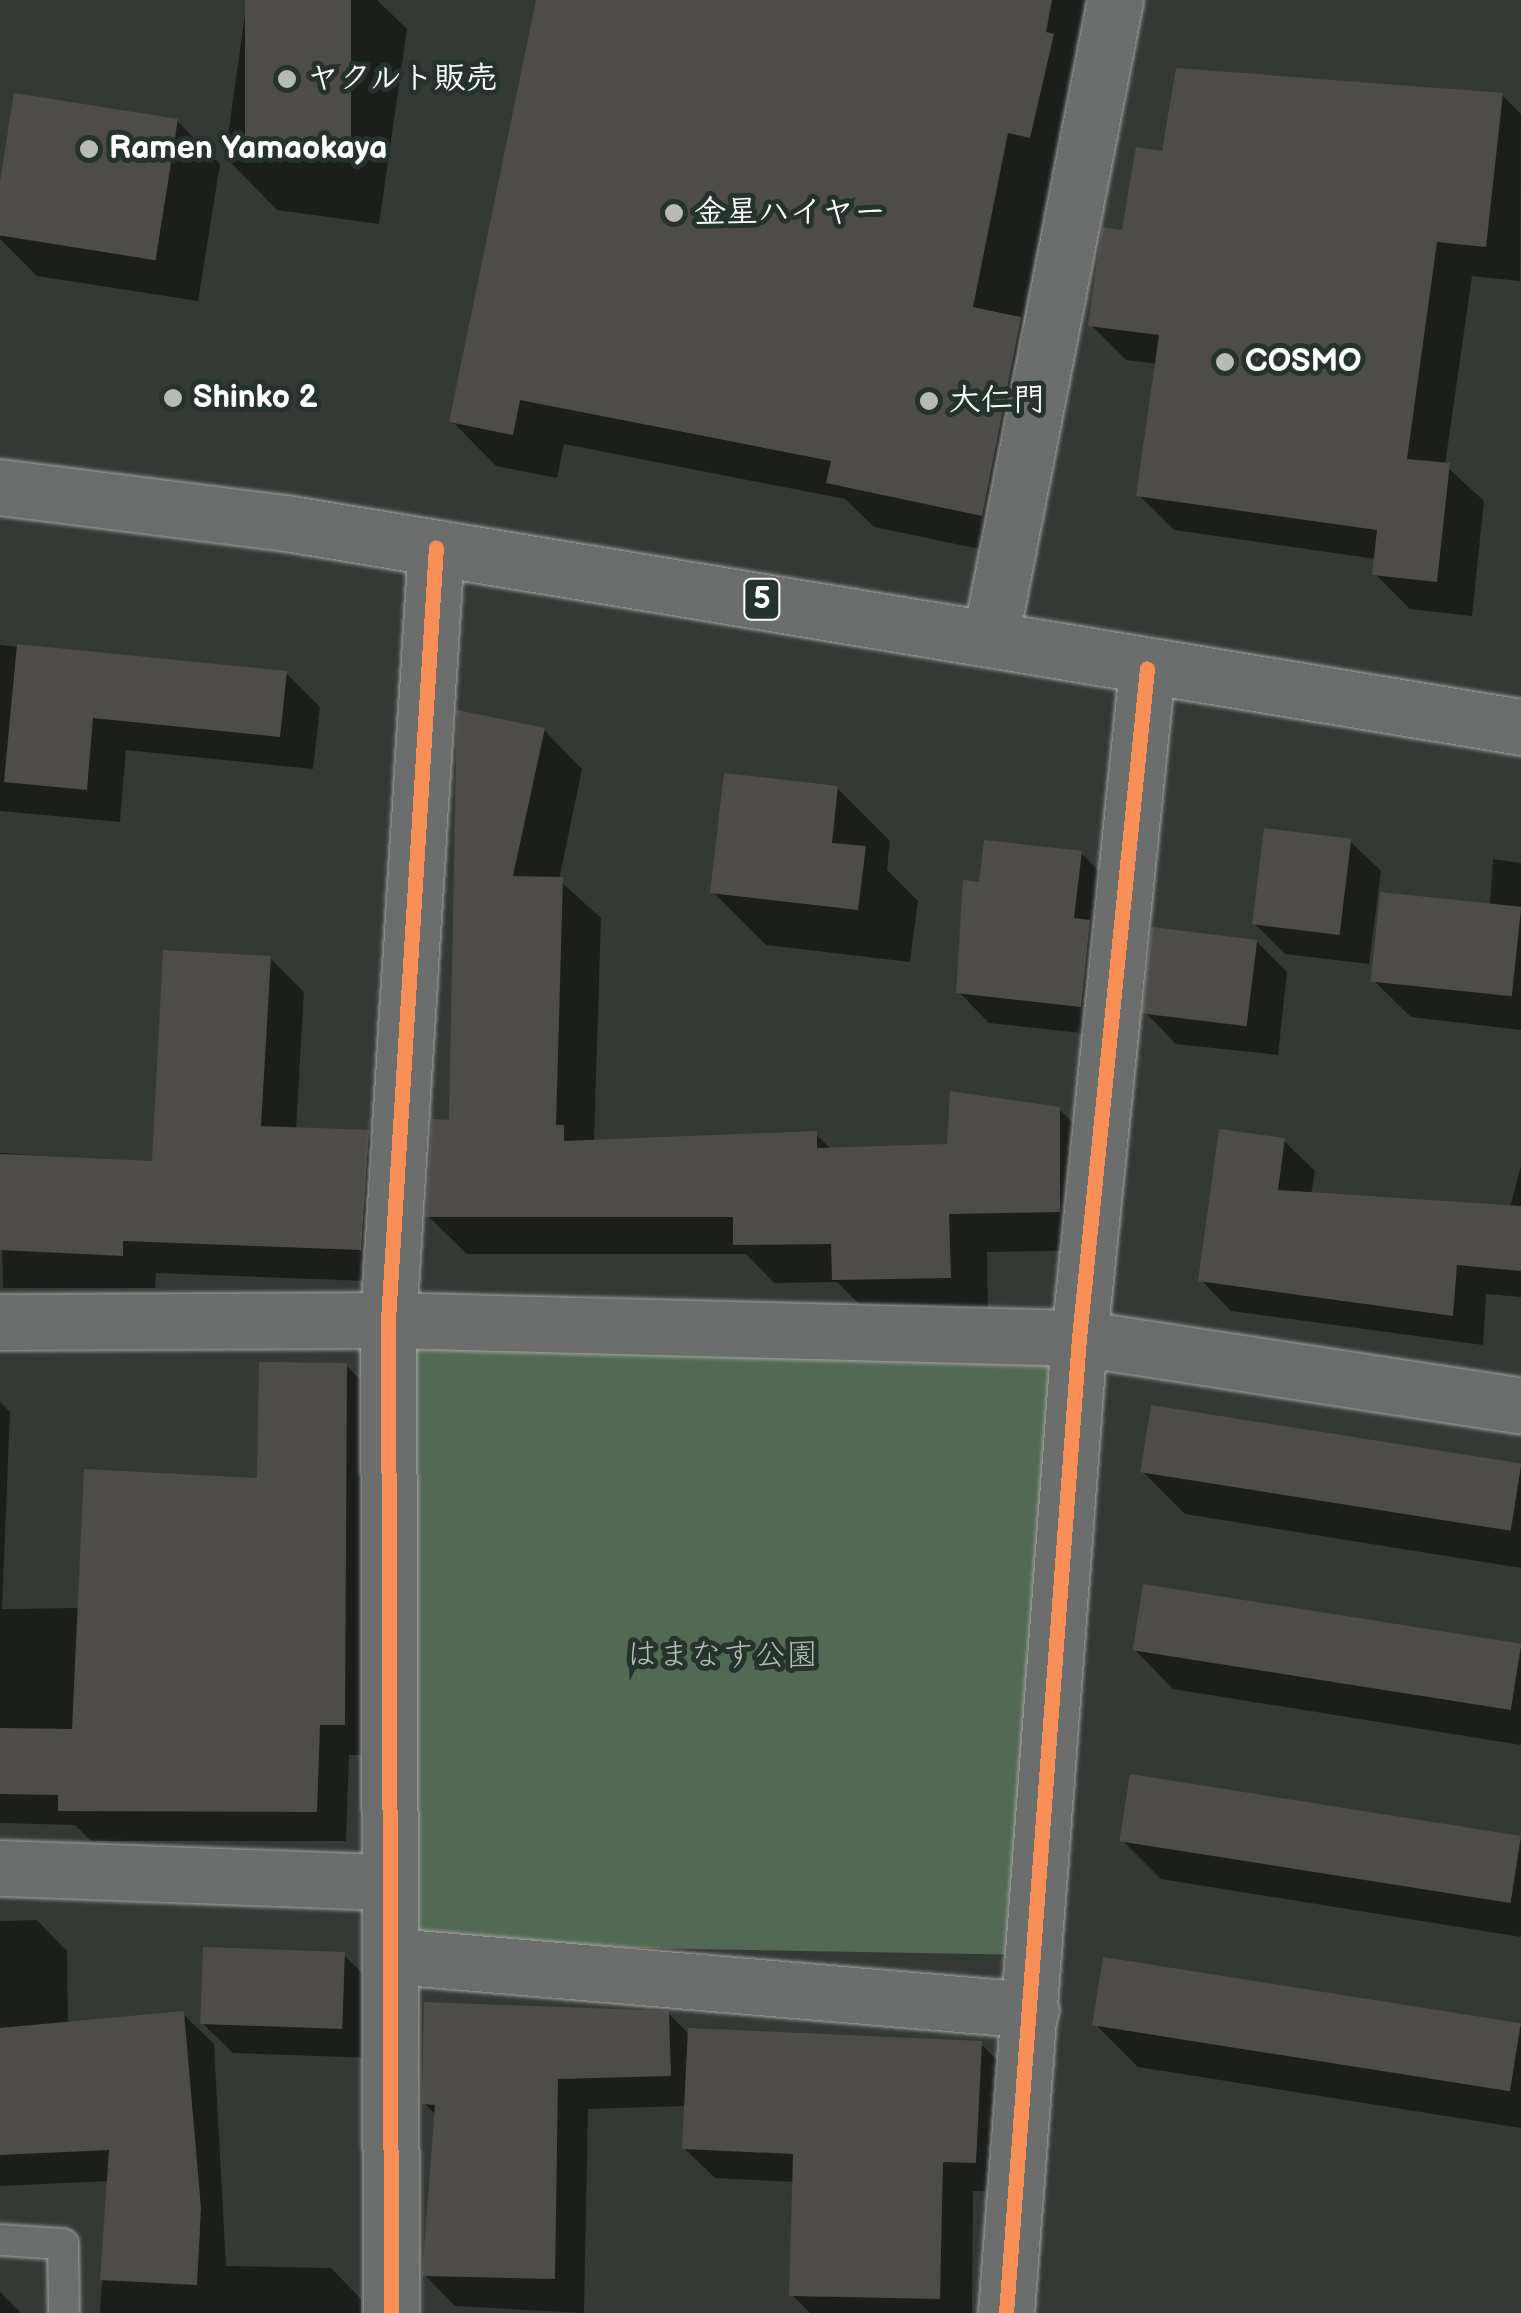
<!DOCTYPE html>
<html>
<head>
<meta charset="utf-8">
<style>
  body { margin:0 }
  #map { position:relative; width:1521px; height:2313px; overflow:hidden; background:#353935; font-family:"Balsamiq Sans","Klee One",sans-serif }
  div>[style] { position:absolute }
  .green>* { inset:0; background:#526953; transform-origin:0 0 }
  .shadow>* { inset:0; background:#0007 }
  .building>* { inset:0; background:#4d4c49; transform-origin:0 0 }
  .roads { filter:drop-shadow(0 0 2px #a4a6a4) drop-shadow(0 0 2px #a4a6a4) }
  .lane>* { height:30px; margin:-15px; padding:0 15px; transform-origin:15px; border-radius:15px; background:#6b6e6d }
  .street>* { height:55px; margin:-27.5px; padding:0 27.5px; transform-origin:27.5px; border-radius:27.5px; background:#6b6e6d }
  .highway>* { height:55px; margin:-27.5px; padding:0 27.5px; transform-origin:27.5px; border-radius:27.5px; background:#6b6e6d }
  .cycleway>* { height:15px; margin:-7.5px; padding:0 7.5px; transform-origin:7.5px; border-radius:7.5px; background:#f78f57 }
  .dots>* { width:28px; height:28px; translate:-50% -50%; box-sizing:border-box; border:5px solid #26332d; border-radius:50% }
  span { translate:-50% -50%; white-space:nowrap; text-align:center; line-height:1.15; -webkit-text-stroke:10px #26332d; paint-order:stroke }
  .shield-label span { padding:2px 8px; background:#26332d; border:2px solid; border-radius:8px; -webkit-text-stroke-width:0 }
  .shield-label { font-size:30px; color:#fff; font-weight:700 }
  .poi-label { font-size:32px; color:#fff; font-weight:700 }
  .left { translate:0 -50%; text-align:left }
  .park-label { font-size:32px; color:#b3bfb4 }
</style>
</head>
<body>
<div id="map">
  <div class="green">
    <i style="left:412px;top:1344px;width:642px;height:600px;rotate:1deg"></i>
  </div>
  <div class="shadow">
    <i style="clip-path:polygon(247px 0,377px 0,407px 29px,379px 224px,277px 210px,225px 157px)"></i>
    <i style="clip-path:polygon(539px 0,1116px 0,1053px 176px,1023px 323px,1065px 364px,1027px 559px,874px 527px,845px 499px,564px 444px,557px 478px,496px 466px,452px 421px)"></i>
    <i style="clip-path:polygon(1502px 95px,1521px 114px,1520px 281px,1472px 276px,1445px 465px,1484px 501px,1472px 616px,1410px 609px,1375px 574px,1376px 559px,1174px 530px,1139px 495px,1158px 364px,1126px 360px,1091px 325px,1164px 154px)"></i>
    <i style="clip-path:polygon(16px 96px,177px 121px,220px 164px,198px 301px,37px 276px,0 239px)"></i>
    <i style="clip-path:polygon(0 645px,286px 673px,320px 707px,313px 769px,126px 750px,120px 822px,0 811px)"></i>
    <i style="clip-path:polygon(544px 730px,582px 769px,559px 880px,601px 918px,594px 1143px,816px 1134px,832px 1150px,949px 1146px,1059px 1109px,1098px 1148px,1098px 1250px,987px 1252px,988px 1315px,873px 1318px,837px 1282px,774px 1283px,746px 1254px,467px 1254px,428px 1216px)"></i>
    <i style="clip-path:polygon(837px 788px,890px 841px,887px 870px,918px 901px,910px 962px,766px 945px,713px 892px)"></i>
    <i style="clip-path:polygon(1350px 841px,1381px 871px,1369px 964px,1285px 954px,1255px 924px)"></i>
    <i style="clip-path:polygon(1081px 853px,1112px 884px,1111px 1036px,989px 1023px,959px 992px,982px 885px)"></i>
    <i style="clip-path:polygon(1493px 859px,1521px 863px,1521px 1030px,1411px 1017px,1374px 981px,1490px 905px)"></i>
    <i style="clip-path:polygon(1256px 941px,1287px 972px,1278px 1055px,1176px 1044px,1146px 1013px)"></i>
    <i style="clip-path:polygon(270px 958px,304px 992px,296px 1130px,367px 1132px,401px 1166px,394px 1282px,156px 1273px,155px 1288px,3px 1288px,0 1153px,155px 1164px)"></i>
    <i style="clip-path:polygon(1284px 1141px,1315px 1171px,1311px 1195px,1510px 1208px,1521px 1165px,1521px 1297px,1486px 1294px,1483px 1345px,1231px 1311px,1201px 1280px)"></i>
    <i style="clip-path:polygon(346px 1365px,376px 1396px,375px 1755px,349px 1755px,346px 1841px,91px 1841px,75px 1825px,0 1823px,0 1402px,10px 1412px,2px 1609px,79px 1608px,259px 1481px)"></i>
    <i style="clip-path:polygon(1521px 1467px,1521px 1568px,1185px 1514px,1142px 1471px)"></i>
    <i style="clip-path:polygon(1521px 1647px,1521px 1745px,1173px 1689px,1134px 1649px)"></i>
    <i style="clip-path:polygon(1521px 1839px,1521px 1937px,1161px 1879px,1122px 1840px)"></i>
    <i style="clip-path:polygon(37px 1920px,67px 1951px,68px 2025px,183px 2014px,214px 2044px,226px 2266px,331px 2268px,361px 2299px,361px 2313px,100px 2313px,109px 2181px,0 2186px,0 1921px)"></i>
    <i style="clip-path:polygon(344px 1955px,374px 1985px,371px 2058px,233px 2053px,202px 2023px)"></i>
    <i style="clip-path:polygon(668px 2013px,690px 2035px,980px 2043px,1011px 2074px,1006px 2192px,973px 2191px,972px 2313px,810px 2313px,792px 2295px,795px 2182px,715px 2178px,684px 2148px,686px 2106px,588px 2109px,584px 2313px,455px 2306px,425px 2275px,437px 2116px,424px 2103px)"></i>
    <i style="clip-path:polygon(1095px 2024px,1521px 2027px,1521px 2128px,1138px 2067px)"></i>
    <i style="clip-path:polygon(0 2292px,20px 2312px,20px 2313px,0 2313px)"></i>
  </div>
  <div class="building">
    <i style="left:245px;top:0;width:106px;height:160px"></i>
    <i style="clip-path:polygon(536px 0,1052px 0,1046px 32px,1054px 34px,1030px 138px,1008px 133px,973px 307px,1021px 317px,982px 516px,826px 483px,831px 461px,520px 400px,513px 435px,449px 422px)"></i>
    <i style="clip-path:polygon(1176px 68px,1503px 93px,1486px 247px,1437px 242px,1407px 459px,1450px 463px,1437px 582px,1372px 575px,1377px 530px,1136px 496px,1159px 335px,1088px 326px,1102px 227px,1122px 230px,1136px 147px,1162px 151px)"></i>
    <i style="left:14px;top:93px;width:166px;height:143px;rotate:9deg"></i>
    <i style="clip-path:polygon(17px 644px,287px 671px,280px 737px,93px 718px,87px 790px,4px 782px)"></i>
    <i style="clip-path:polygon(457px 710px,545px 728px,513px 876px,563px 877px,556px 1125px,564px 1125px,564px 1141px,817px 1131px,817px 1148px,947px 1144px,950px 1091px,1060px 1107px,1060px 1212px,949px 1214px,951px 1278px,832px 1280px,831px 1244px,733px 1245px,733px 1217px,426px 1217px,432px 1119px,449px 1120px)"></i>
    <i style="clip-path:polygon(724px 773px,838px 786px,832px 843px,866px 846px,858px 910px,710px 893px)"></i>
    <i style="left:1264px;top:828px;width:88px;height:97px;rotate:7deg"></i>
    <i style="clip-path:polygon(984px 840px,1082px 851px,1074px 918px,1090px 920px,1081px 1007px,956px 993px,963px 880px,979px 882px)"></i>
    <i style="left:1380px;top:892px;width:142px;height:90px;rotate:6deg"></i>
    <i style="left:1152px;top:927px;width:106px;height:87px;rotate:7deg"></i>
    <i style="clip-path:polygon(163px 950px,271px 956px,261px 1126px,369px 1130px,361px 1250px,123px 1241px,123px 1256px,0 1250px,0 1154px,152px 1161px)"></i>
    <i style="clip-path:polygon(1219px 1129px,1285px 1138px,1278px 1190px,1521px 1206px,1521px 1271px,1457px 1265px,1453px 1316px,1198px 1281px)"></i>
    <i style="clip-path:polygon(259px 1362px,347px 1363px,345px 1725px,320px 1725px,317px 1812px,58px 1811px,58px 1795px,0 1794px,0 1728px,72px 1729px,84px 1469px,257px 1478px)"></i>
    <i style="left:1151px;top:1405px;width:375px;height:68px;rotate:9deg"></i>
    <i style="left:1143px;top:1584px;width:383px;height:67px;rotate:9deg"></i>
    <i style="left:1130px;top:1774px;width:396px;height:68px;rotate:9deg"></i>
    <i style="left:203px;top:1947px;width:142px;height:77px;rotate:2deg"></i>
    <i style="left:1103px;top:1957px;width:423px;height:69px;rotate:9deg"></i>
    <i style="clip-path:polygon(424px 2002px,669px 2011px,671px 2076px,558px 2079px,555px 2279px,422px 2276px,435px 2105px,422px 2104px)"></i>
    <i style="clip-path:polygon(184px 2011px,201px 2208px,197px 2285px,100px 2280px,109px 2150px,0 2155px,0 2028px)"></i>
    <i style="clip-path:polygon(688px 2028px,982px 2041px,976px 2163px,943px 2162px,940px 2299px,789px 2296px,793px 2154px,682px 2149px)"></i>
  </div>
  <div class="roads">
    <div class="lane">
      <i style="left:0;top:2240px;width:63px;rotate:3.6deg"></i>
      <i style="left:63px;top:2244px;width:69px;rotate:89.2deg"></i>
    </div>
    <div class="street">
      <i style="left:991px;top:635px;width:647px;rotate:-78.95deg"></i>
      <i style="left:0;top:1322px;width:388px;rotate:-0.3deg"></i>
      <i style="left:388px;top:1320px;width:691px;rotate:1.49deg"></i>
      <i style="left:1079px;top:1338px;width:447px;rotate:8.7deg"></i>
      <i style="left:0;top:1868px;width:390px;rotate:2.1deg"></i>
      <i style="left:393px;top:1956px;width:640px;rotate:4.84deg"></i>
      <i style="left:391px;top:2313px;width:993px;rotate:-90.17deg"></i>
      <i style="left:388px;top:1320px;width:774px;rotate:-86.45deg"></i>
      <i style="left:1006px;top:2313px;width:978px;rotate:-85.72deg"></i>
      <i style="left:1079px;top:1338px;width:673px;rotate:-84.2deg"></i>
    </div>
    <div class="highway">
      <i style="left:0;top:487px;width:288px;rotate:7.2deg"></i>
      <i style="left:286px;top:523px;width:1252px;rotate:9.38deg"></i>
    </div>
  </div>
  <div class="cycleway">
    <i style="left:391px;top:2313px;width:993px;rotate:-90.17deg"></i>
    <i style="left:388px;top:1320px;width:774px;rotate:-86.45deg"></i>
    <i style="left:1006px;top:2313px;width:978px;rotate:-85.72deg"></i>
    <i style="left:1079px;top:1338px;width:673px;rotate:-84.2deg"></i>
  </div>
  <div class="dots">
    <i style="left:287px;top:79px;background:#b8bab8"></i>
    <i style="left:89px;top:149px;background:#b8bab8"></i>
    <i style="left:674px;top:213px;background:#b8bab8"></i>
    <i style="left:1225px;top:362px;background:#b8bab8"></i>
    <i style="left:173px;top:398px;background:#b8bab8"></i>
    <i style="left:929px;top:401px;background:#b8bab8"></i>
  </div>
  <div class="shield-label">
    <span style="left:762px;top:599px">5</span>
  </div>
  <div class="poi-label">
    <span class="left" style="left:307px;top:79px">ヤクルト販売</span>
    <span class="left" style="left:109px;top:149px">Ramen Yamaokaya</span>
    <span class="left" style="left:694px;top:213px">金星ハイヤー</span>
    <span class="left" style="left:1245px;top:362px">COSMO</span>
    <span class="left" style="left:193px;top:398px">Shinko 2</span>
    <span class="left" style="left:949px;top:401px">大仁門</span>
  </div>
  <div class="park-label">
    <span style="left:722px;top:1656px">はまなす公園</span>
  </div>
</div>
</body>
</html>
